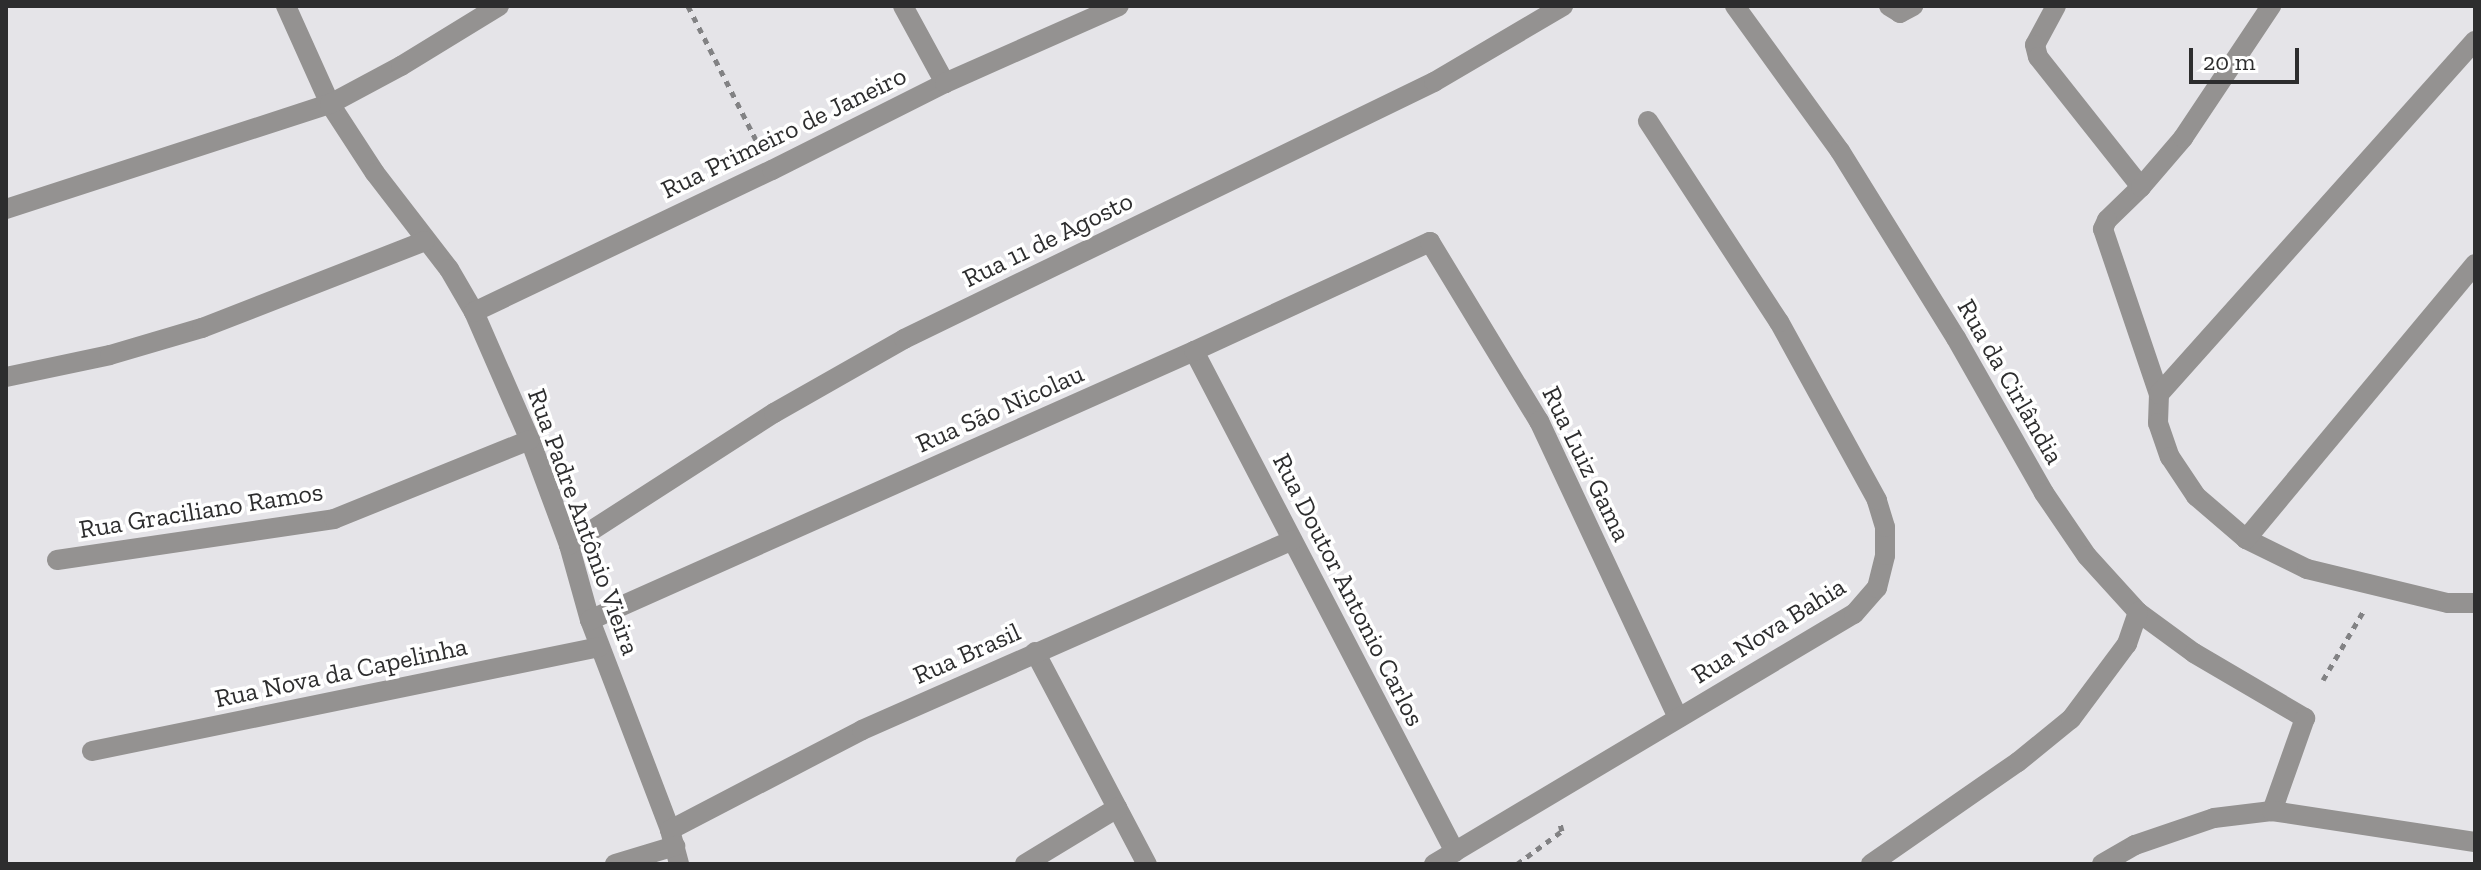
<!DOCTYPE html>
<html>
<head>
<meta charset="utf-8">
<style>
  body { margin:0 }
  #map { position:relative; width:2481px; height:870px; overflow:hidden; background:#e5e4e8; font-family:"Zilla Slab",serif }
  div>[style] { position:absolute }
  .path>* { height:5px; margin-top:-2.5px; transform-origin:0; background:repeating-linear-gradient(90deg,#828284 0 6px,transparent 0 12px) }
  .minor>* { height:20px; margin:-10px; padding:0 10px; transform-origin:10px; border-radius:10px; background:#949291 }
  span { translate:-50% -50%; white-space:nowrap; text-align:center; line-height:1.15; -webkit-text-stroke:7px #fff; paint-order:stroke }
  .street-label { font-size:26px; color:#2d2d2e }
  .frame { position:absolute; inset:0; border:8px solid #2d2d2e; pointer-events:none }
  .scale { position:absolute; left:2189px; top:48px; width:110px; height:36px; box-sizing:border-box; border:4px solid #2d2d2e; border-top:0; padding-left:10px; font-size:24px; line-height:28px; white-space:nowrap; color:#2d2d2e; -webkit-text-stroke:6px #fff; paint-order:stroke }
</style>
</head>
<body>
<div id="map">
  <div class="path">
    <i style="left:688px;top:6px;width:155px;rotate:63.1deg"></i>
    <i style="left:2323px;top:680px;width:81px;rotate:-59.6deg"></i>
    <i style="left:1517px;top:864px;width:56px;rotate:-36.3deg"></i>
    <i style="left:1562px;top:831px;width:11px;rotate:-105deg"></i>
  </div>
  <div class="minor">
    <i style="left:286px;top:6px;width:107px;rotate:65.8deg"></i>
    <i style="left:330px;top:104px;width:82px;rotate:56.9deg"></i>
    <i style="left:375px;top:173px;width:121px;rotate:52.4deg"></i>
    <i style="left:449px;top:269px;width:50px;rotate:59.8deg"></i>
    <i style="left:474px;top:312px;width:140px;rotate:66.4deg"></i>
    <i style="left:530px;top:440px;width:112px;rotate:69.6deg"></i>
    <i style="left:569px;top:545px;width:78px;rotate:74.4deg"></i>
    <i style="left:590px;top:620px;width:225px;rotate:69.1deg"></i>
    <i style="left:670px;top:830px;width:35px;rotate:75deg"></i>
    <i style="left:903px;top:6px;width:88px;rotate:61.4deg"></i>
    <i style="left:1735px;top:6px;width:179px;rotate:54.1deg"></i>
    <i style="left:1840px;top:151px;width:220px;rotate:58.2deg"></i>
    <i style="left:1956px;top:338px;width:178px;rotate:60.4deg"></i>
    <i style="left:2044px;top:493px;width:76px;rotate:55.7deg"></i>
    <i style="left:2087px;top:556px;width:76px;rotate:47.7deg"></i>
    <i style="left:2138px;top:612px;width:69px;rotate:36.2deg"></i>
    <i style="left:2194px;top:653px;width:129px;rotate:30.4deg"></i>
    <i style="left:2305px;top:718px;width:99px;rotate:109.5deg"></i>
    <i style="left:1889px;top:6px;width:13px;rotate:32deg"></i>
    <i style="left:1900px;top:13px;width:15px;rotate:-28deg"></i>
    <i style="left:2056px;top:6px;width:44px;rotate:118.3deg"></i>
    <i style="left:2035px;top:45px;width:12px;rotate:76deg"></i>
    <i style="left:2038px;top:57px;width:166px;rotate:51.6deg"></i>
    <i style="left:2141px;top:187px;width:47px;rotate:135.9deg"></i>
    <i style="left:2107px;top:220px;width:10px;rotate:114deg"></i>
    <i style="left:2103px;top:229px;width:174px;rotate:71.3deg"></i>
    <i style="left:2159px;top:394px;width:29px;rotate:92deg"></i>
    <i style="left:2158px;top:423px;width:36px;rotate:71deg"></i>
    <i style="left:2170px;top:457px;width:47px;rotate:56.3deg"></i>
    <i style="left:2196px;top:496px;width:66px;rotate:40.7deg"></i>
    <i style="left:2246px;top:539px;width:68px;rotate:26.2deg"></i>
    <i style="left:2307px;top:569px;width:145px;rotate:13.6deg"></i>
    <i style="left:2448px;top:603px;width:27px"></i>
    <i style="left:2141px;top:187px;width:65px;rotate:-49.4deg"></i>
    <i style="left:2183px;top:138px;width:159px;rotate:-56.3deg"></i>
    <i style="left:6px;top:209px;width:341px;rotate:-18deg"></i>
    <i style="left:330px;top:104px;width:81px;rotate:-28.2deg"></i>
    <i style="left:401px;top:66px;width:115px;rotate:-31.5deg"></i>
    <i style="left:474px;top:312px;width:330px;rotate:-25.5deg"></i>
    <i style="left:772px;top:170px;width:194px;rotate:-26.7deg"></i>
    <i style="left:945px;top:83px;width:190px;rotate:-23.9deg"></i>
    <i style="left:1194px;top:351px;width:565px;rotate:62.48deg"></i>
    <i style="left:6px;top:377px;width:106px;rotate:-11.9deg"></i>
    <i style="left:110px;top:355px;width:96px;rotate:-16.4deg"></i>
    <i style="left:202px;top:328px;width:239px;rotate:-21.3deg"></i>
    <i style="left:2159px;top:394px;width:474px;rotate:-48.2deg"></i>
    <i style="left:2246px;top:539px;width:358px;rotate:-50.2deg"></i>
    <i style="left:569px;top:545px;width:244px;rotate:-32.8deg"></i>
    <i style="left:774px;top:413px;width:150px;rotate:-29.6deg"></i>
    <i style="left:904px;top:339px;width:589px;rotate:-25.87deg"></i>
    <i style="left:1434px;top:82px;width:150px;rotate:-30.5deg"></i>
    <i style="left:57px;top:560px;width:280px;rotate:-8.4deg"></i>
    <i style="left:334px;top:519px;width:211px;rotate:-22deg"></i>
    <i style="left:590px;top:620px;width:661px;rotate:-24.01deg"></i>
    <i style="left:1194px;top:351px;width:260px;rotate:-24.8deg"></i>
    <i style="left:1430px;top:242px;width:210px;rotate:58.7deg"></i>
    <i style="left:1539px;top:421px;width:328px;rotate:64.9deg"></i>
    <i style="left:1035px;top:652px;width:240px;rotate:62.2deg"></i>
    <i style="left:92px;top:751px;width:518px;rotate:-11.59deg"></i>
    <i style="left:670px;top:830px;width:216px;rotate:-27.5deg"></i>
    <i style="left:862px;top:730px;width:470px;rotate:-23.8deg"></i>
    <i style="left:615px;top:864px;width:63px;rotate:-16.7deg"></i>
    <i style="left:1025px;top:864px;width:108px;rotate:-31.3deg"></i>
    <i style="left:1434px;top:864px;width:489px;rotate:-30.8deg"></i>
    <i style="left:1854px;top:614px;width:35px;rotate:-49deg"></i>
    <i style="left:1877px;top:588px;width:34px;rotate:-76deg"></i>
    <i style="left:1885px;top:555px;width:28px;rotate:-90deg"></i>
    <i style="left:1885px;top:527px;width:28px;rotate:-107deg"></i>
    <i style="left:1877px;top:500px;width:203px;rotate:-118.8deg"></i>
    <i style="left:1779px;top:322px;width:240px;rotate:-123.1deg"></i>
    <i style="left:1871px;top:864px;width:179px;rotate:-34.8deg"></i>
    <i style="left:2018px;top:762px;width:68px;rotate:-39.1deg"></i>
    <i style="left:2071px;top:719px;width:94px;rotate:-53.3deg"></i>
    <i style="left:2127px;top:644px;width:34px;rotate:-71deg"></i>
    <i style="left:2102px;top:864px;width:38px;rotate:-30deg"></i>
    <i style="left:2135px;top:845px;width:83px;rotate:-18.9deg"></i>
    <i style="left:2214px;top:818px;width:58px;rotate:-6.9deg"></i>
    <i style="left:2272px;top:811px;width:205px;rotate:8.7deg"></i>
  </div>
  <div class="street-label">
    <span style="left:784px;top:133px;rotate:-26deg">Rua Primeiro de Janeiro</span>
    <span style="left:1048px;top:240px;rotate:-26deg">Rua 11 de Agosto</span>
    <span style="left:2010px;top:382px;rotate:60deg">Rua da Cirlândia</span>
    <span style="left:1000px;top:409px;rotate:-24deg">Rua São Nicolau</span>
    <span style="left:1586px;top:464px;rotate:64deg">Rua Luiz Gama</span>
    <span style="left:201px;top:511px;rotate:-9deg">Rua Graciliano Ramos</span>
    <span style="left:583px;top:522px;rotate:70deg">Rua Padre Antônio Vieira</span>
    <span style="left:1348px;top:590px;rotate:63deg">Rua Doutor Antonio Carlos</span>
    <span style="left:1769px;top:631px;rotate:-32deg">Rua Nova Bahia</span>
    <span style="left:967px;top:654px;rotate:-24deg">Rua Brasil</span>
    <span style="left:341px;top:673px;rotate:-12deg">Rua Nova da Capelinha</span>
  </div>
  <div class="frame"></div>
  <div class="scale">20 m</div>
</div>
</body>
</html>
